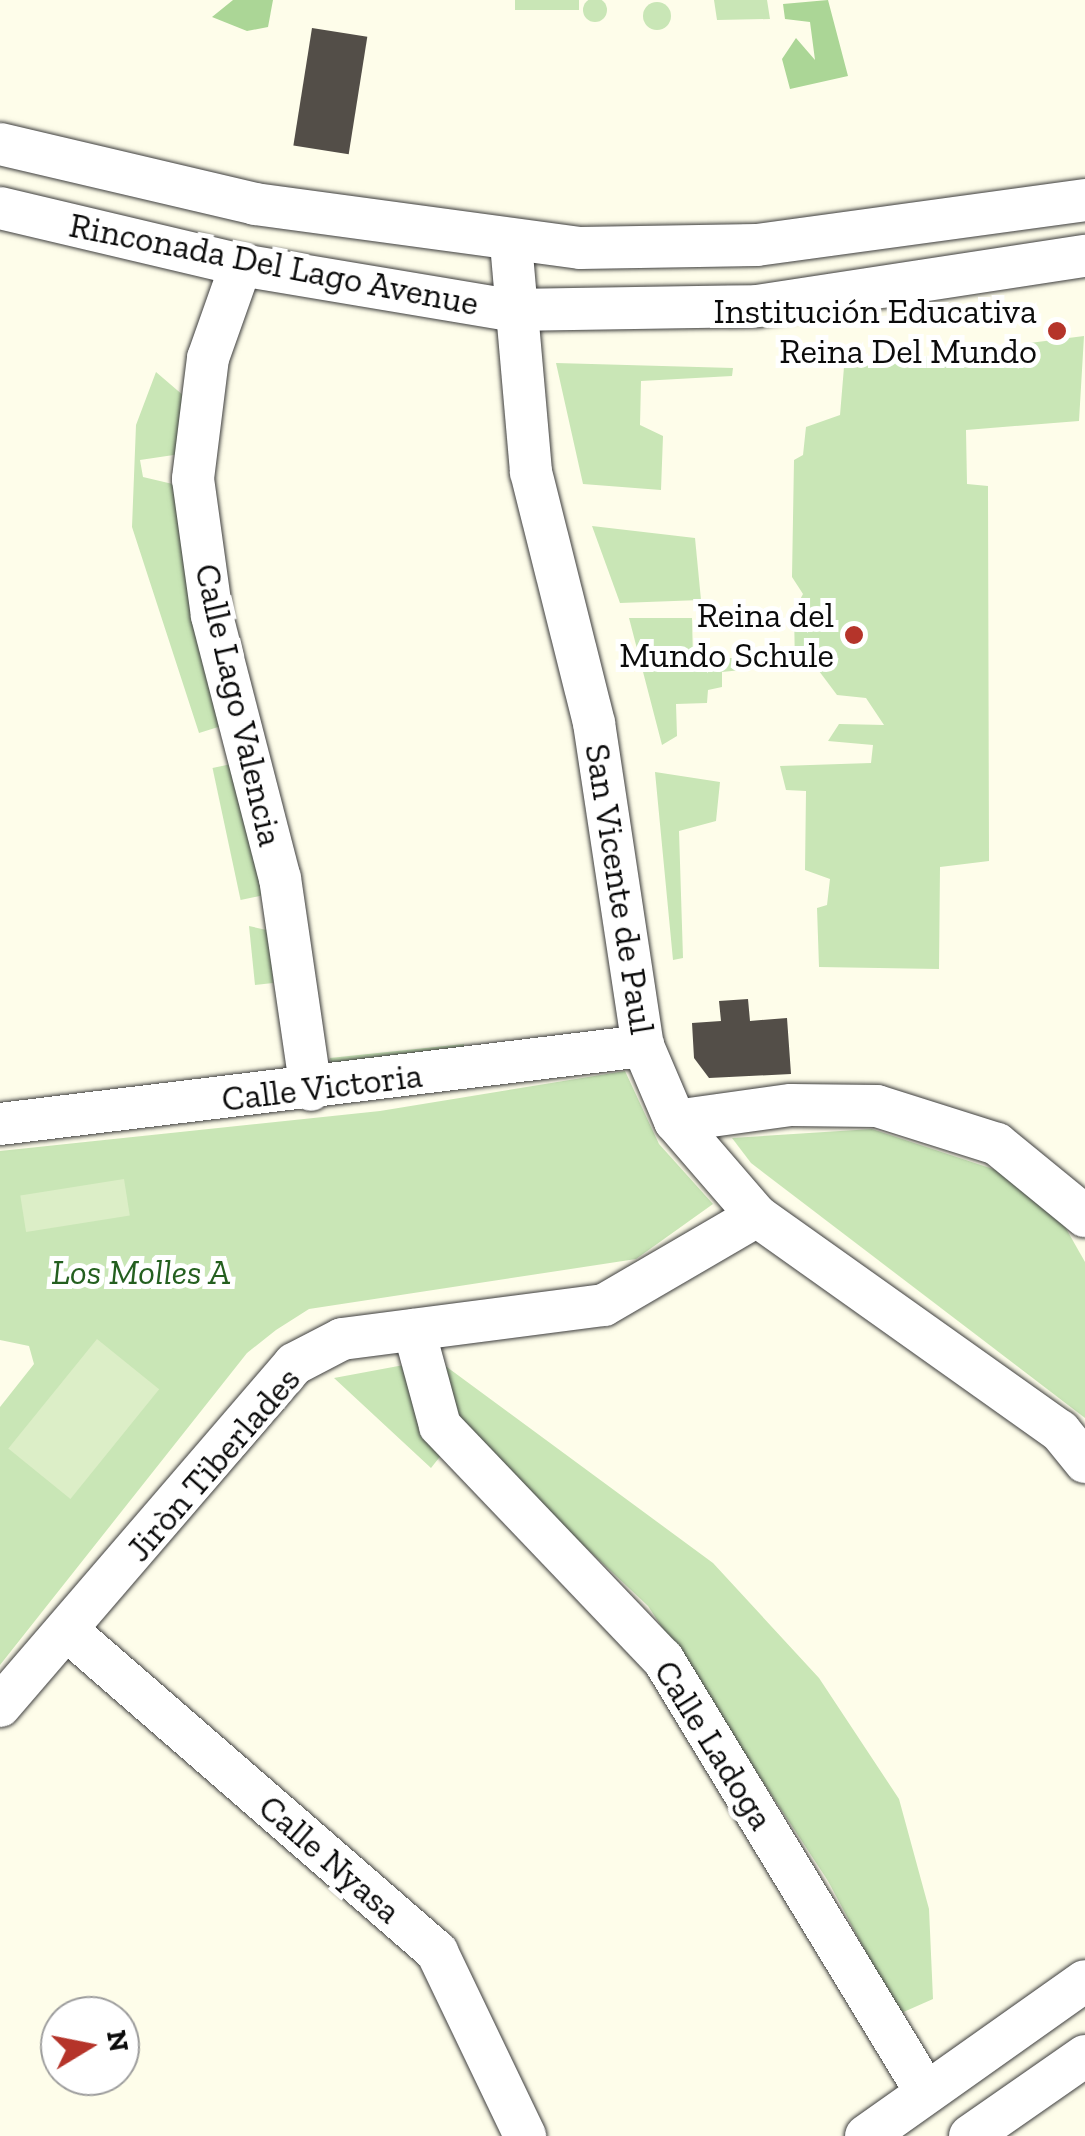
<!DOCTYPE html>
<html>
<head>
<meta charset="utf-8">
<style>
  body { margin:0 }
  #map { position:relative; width:1085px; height:2136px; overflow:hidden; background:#fefdea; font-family:"Zilla Slab",serif }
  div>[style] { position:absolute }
  .green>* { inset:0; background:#c9e6b6; transform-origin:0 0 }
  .round { border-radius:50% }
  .forest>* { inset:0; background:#abd696 }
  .pitch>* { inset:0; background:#dceec7; transform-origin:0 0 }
  .building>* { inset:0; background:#534e48; transform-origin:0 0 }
  .roads { filter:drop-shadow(0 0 2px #3e3e3e) drop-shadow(0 0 2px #3e3e3e) }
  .minor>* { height:42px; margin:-21px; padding:0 21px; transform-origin:21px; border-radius:21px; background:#fff }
  .dots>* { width:28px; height:28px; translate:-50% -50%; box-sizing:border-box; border:5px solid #fff; border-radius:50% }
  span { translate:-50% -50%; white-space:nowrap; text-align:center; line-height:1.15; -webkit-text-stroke:10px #fff; paint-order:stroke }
  .street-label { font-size:35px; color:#0b0b0b }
  .poi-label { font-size:35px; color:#0b0b0b }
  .right { translate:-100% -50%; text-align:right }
  .park-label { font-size:35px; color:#245f1f; font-style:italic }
  .north { position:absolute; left:40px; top:1996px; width:100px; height:100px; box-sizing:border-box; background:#fff; border:2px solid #9d9d9d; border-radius:50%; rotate:80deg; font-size:28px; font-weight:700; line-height:40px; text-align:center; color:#0b0b0b }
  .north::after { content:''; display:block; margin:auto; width:35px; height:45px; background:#b5342a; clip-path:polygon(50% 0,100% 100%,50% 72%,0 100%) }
</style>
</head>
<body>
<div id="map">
  <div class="green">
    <i class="round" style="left:583px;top:-2px;width:24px;height:24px"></i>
    <i style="left:515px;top:0;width:64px;height:10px"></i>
    <i style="clip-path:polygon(714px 0,767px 0,770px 19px,717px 20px)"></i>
    <i class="round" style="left:643px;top:2px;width:28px;height:28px"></i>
    <i style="clip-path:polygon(1084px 336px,1079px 421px,966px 430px,967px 484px,988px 486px,989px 861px,940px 867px,939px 969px,819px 967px,817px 908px,827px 905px,830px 879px,805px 870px,806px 791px,786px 790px,780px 766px,871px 763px,873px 745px,828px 741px,839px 724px,884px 725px,866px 698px,837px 695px,819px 671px,795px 668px,794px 611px,803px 594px,792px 577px,794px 460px,803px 455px,806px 427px,840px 415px,844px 367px)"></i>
    <i style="clip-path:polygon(556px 363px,733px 368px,732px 376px,641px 381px,640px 425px,663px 436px,661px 490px,583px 484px)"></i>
    <i style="clip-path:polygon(156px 372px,191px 402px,187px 453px,140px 460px,143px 477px,181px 486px,231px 723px,199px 733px,132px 527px,136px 425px)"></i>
    <i style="clip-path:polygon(592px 526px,695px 538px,701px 600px,620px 603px)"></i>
    <i style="clip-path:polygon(629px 618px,692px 618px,693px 658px,749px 658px,751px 669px,722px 672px,722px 687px,708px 690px,707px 703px,676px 704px,677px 736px,662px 745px)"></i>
    <i style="left:236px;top:763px;width:135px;height:24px;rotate:78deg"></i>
    <i style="clip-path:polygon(655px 772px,720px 782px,716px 821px,679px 831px,683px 958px,673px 960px)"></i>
    <i style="clip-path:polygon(249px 926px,271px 931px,273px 983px,255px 985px)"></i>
    <i style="clip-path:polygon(464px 1044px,465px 1059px,334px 1079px,330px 1058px)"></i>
    <i style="clip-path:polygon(625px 1071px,659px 1144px,713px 1204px,636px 1259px,309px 1309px,276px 1330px,247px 1353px,0 1665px,0 1407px,34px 1364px,29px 1346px,0 1340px,0 1151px,380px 1111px)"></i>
    <i style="clip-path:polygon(872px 1129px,1002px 1172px,1055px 1209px,1085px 1262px,1085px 1418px,751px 1163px,732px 1138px)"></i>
    <i style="clip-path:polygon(436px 1359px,713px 1563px,819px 1678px,899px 1799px,929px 1909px,933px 1999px,899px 2014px,828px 1881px,648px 1606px,461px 1430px,431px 1468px,334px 1378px)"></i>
  </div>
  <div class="forest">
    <i style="clip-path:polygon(233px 0,273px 0,268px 27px,247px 31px,212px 17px)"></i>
    <i style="clip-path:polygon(828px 0,848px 76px,790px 89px,782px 59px,796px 38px,815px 60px,810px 22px,785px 19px,783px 4px)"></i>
  </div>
  <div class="pitch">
    <i style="left:124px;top:1179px;width:37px;height:105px;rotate:81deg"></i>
    <i style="left:97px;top:1339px;width:80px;height:141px;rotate:39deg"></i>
  </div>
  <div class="building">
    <i style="left:312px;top:28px;width:56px;height:119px;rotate:9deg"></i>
    <i style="clip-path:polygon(748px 999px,750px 1021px,787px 1018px,791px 1074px,709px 1078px,694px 1058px,692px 1023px,721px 1021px,719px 1001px)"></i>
  </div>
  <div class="roads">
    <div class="minor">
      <i style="left:0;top:144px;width:262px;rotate:13.2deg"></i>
      <i style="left:255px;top:204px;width:328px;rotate:7.7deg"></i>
      <i style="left:580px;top:248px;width:177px;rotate:-1deg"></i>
      <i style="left:757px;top:245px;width:331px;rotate:-7.8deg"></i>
      <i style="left:0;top:208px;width:248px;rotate:13.3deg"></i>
      <i style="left:241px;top:265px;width:274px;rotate:9.5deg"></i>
      <i style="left:511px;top:310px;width:246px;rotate:-0.9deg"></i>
      <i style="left:757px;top:306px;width:332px;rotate:-8.7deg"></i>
      <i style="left:511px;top:243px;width:230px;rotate:85deg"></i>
      <i style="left:531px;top:472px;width:259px;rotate:75.9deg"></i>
      <i style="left:594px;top:723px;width:327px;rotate:81.4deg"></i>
      <i style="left:643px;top:1046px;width:82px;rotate:66.9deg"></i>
      <i style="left:675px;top:1121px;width:125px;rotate:49.2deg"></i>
      <i style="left:757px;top:1216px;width:372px;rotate:35.4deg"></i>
      <i style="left:1060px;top:1431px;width:40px;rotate:51deg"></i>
      <i style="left:241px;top:265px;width:99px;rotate:109.5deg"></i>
      <i style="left:208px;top:358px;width:122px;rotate:97.1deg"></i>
      <i style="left:193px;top:479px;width:138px;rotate:82.1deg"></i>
      <i style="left:212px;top:616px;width:271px;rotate:75.5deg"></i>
      <i style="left:280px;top:878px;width:214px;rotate:81.7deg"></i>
      <i style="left:675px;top:1121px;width:117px;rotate:-7.9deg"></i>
      <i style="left:791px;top:1105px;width:86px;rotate:0.7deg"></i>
      <i style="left:877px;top:1106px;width:126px;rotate:17.6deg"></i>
      <i style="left:997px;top:1144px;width:114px;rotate:39.3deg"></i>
      <i style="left:0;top:1124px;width:648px;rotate:-6.92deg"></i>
      <i style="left:414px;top:1330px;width:99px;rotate:74.8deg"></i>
      <i style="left:440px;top:1426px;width:323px;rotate:46.3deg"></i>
      <i style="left:663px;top:1659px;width:503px;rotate:58.74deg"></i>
      <i style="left:69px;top:1632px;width:488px;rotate:41deg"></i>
      <i style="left:437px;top:1952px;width:204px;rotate:64.4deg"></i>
      <i style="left:0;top:1706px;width:451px;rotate:-49.3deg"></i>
      <i style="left:294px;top:1364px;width:54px;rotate:-27.5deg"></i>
      <i style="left:342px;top:1339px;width:264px;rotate:-7.4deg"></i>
      <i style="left:604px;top:1305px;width:177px;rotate:-30.2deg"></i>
      <i style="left:866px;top:2136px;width:268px;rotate:-35.3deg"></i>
      <i style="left:970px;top:2136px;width:140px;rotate:-34.8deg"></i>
    </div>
  </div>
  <div class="dots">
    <i style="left:1057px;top:331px;background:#b5342a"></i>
    <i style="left:854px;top:635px;background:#b5342a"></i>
  </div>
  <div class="street-label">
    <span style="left:274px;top:264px;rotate:11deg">Rinconada Del Lago Avenue</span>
    <span style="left:239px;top:705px;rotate:77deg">Calle Lago Valencia</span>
    <span style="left:620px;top:889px;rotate:81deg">San Vicente de Paul</span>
    <span style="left:322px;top:1087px;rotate:-7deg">Calle Victoria</span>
    <span style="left:213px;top:1464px;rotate:-49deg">Jiròn Tiberlades</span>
    <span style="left:714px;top:1745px;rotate:58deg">Calle Ladoga</span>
    <span style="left:330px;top:1859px;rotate:41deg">Calle Nyasa</span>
  </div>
  <div class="poi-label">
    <span class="right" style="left:1037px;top:331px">Institución Educativa<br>Reina Del Mundo</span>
    <span class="right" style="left:834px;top:635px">Reina del<br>Mundo Schule</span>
  </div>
  <div class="park-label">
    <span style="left:141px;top:1272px">Los Molles A</span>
  </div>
  <div class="north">N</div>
</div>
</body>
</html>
